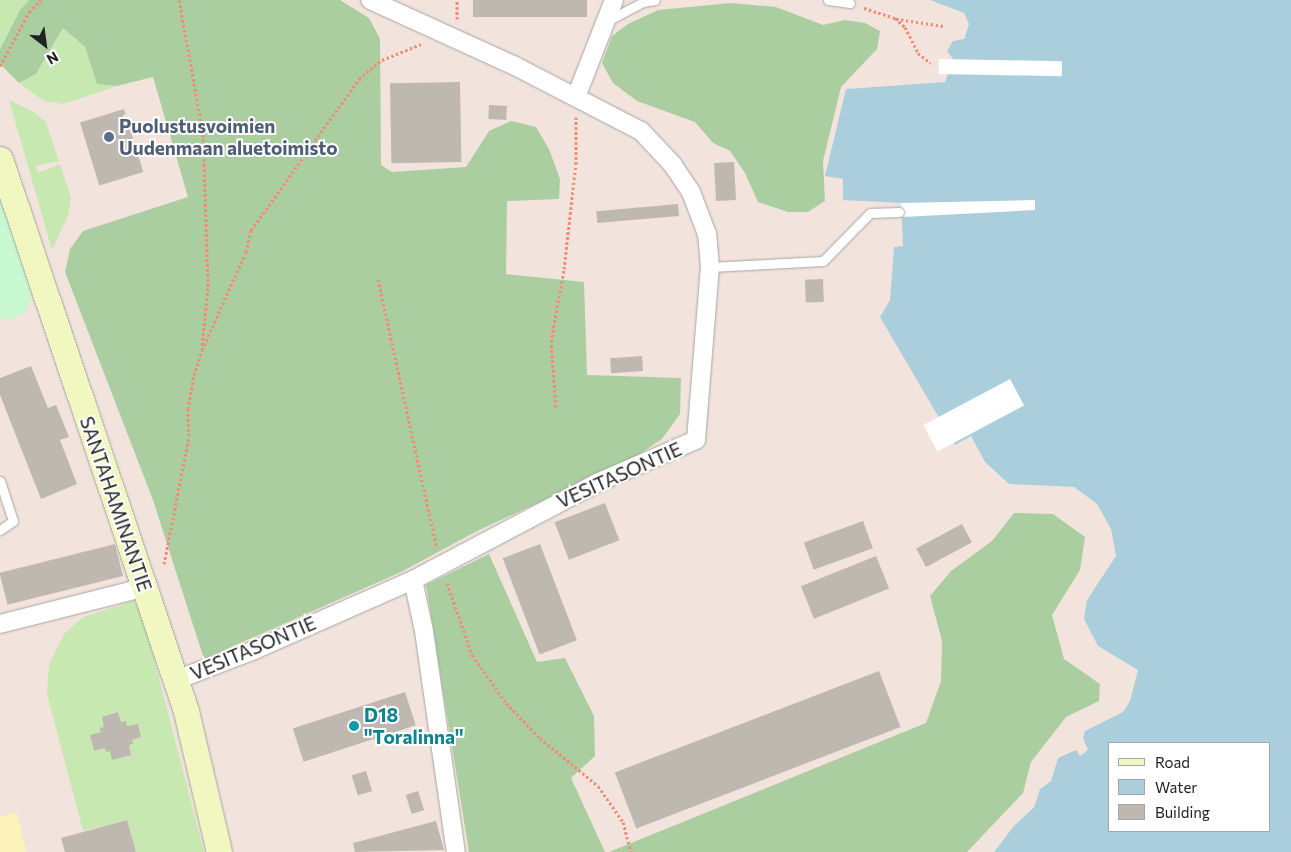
<!DOCTYPE html>
<html>
<head>
<meta charset="utf-8">
<style>
  body { margin:0 }
  #map { position:relative; width:1291px; height:852px; overflow:hidden; background:#f1efe8; font-family:Commissioner,sans-serif }
  div>[style] { position:absolute }
  .military>* { inset:0; background:#f2e4dc }
  .grass>* { inset:0; background:#c8e8b1 }
  .forest>* { inset:0; background:#aace9f }
  .sand>* { inset:0; background:#fcf3bb }
  .park>* { inset:0; background:#c8f8cf }
  .water>* { inset:0; background:#abcedc }
  .pier>* { inset:0; background:#fff; transform-origin:0 0 }
  .building>* { inset:0; background:#beb8b1; transform-origin:0 0 }
  .path>* { height:3px; margin-top:-1.5px; transform-origin:0; background:repeating-linear-gradient(90deg,#f48b76 0 2.5px,transparent 0 5px) }
  .roads { filter:drop-shadow(0 0 1px #a5a5a5) drop-shadow(0 0 1px #a5a5a5) }
  .service>* { height:9px; margin:-4.5px; padding:0 4.5px; transform-origin:4.5px; border-radius:4.5px; background:#fff }
  .minor>* { height:18px; margin:-9px; padding:0 9px; transform-origin:9px; border-radius:9px; background:#fff }
  .secondary>* { height:25px; margin:-12.5px; padding:0 12.5px; transform-origin:12.5px; border-radius:12.5px; background:#f1f7c0 }
  .dots>* { width:14px; height:14px; translate:-50% -50%; box-sizing:border-box; border:2px solid #fff; border-radius:50% }
  span { translate:-50% -50%; white-space:nowrap; text-align:center; line-height:1.15; -webkit-text-stroke:4px #fff; paint-order:stroke }
  .service-label { font-size:19px; color:#4e5e75; font-weight:700 }
  .left { translate:0 -50%; text-align:left }
  .street-label { font-size:19px; color:#212121 }
  .culture-label { font-size:19px; color:#0d838f; font-weight:700 }
  .legend { position:absolute; left:1108px; top:742px; width:162px; height:90px; box-sizing:border-box; background:#fff; border:1px solid #a6a6a6; margin:0; padding:6px 9px; list-style:none; font-size:15px; color:#212121 }
  .legend li { display:flex; align-items:center; gap:10px; height:25px }
  .legend b { width:25px; border:1px solid #a6a6a6 }
  .north { position:absolute; left:20px; top:20px; width:50px; height:50px; -webkit-text-stroke:4px #fff; paint-order:stroke; rotate:150deg; font-size:14px; font-weight:700; line-height:20px; text-align:center; color:#212121 }
  .north::after { content:''; display:block; margin:auto; width:18px; height:22px; background:#212121; clip-path:polygon(50% 0,100% 100%,50% 72%,0 100%) }
</style>
</head>
<body>
<div id="map">
  <div class="military">
    <i style="clip-path:polygon(0 0,930px 0,964px 13px,969px 24px,945px 82px,846px 89px,825px 176px,843px 179px,843px 200px,901px 203px,903px 246px,894px 248px,890px 300px,880px 317px,955px 444px,971px 435px,985px 462px,1009px 484px,1074px 487px,1097px 504px,1111px 529px,1116px 556px,1087px 600px,1098px 646px,1138px 670px,1130px 701px,1123px 712px,1085px 731px,1083px 738px,1088px 750px,1080px 756px,1058px 758px,1051px 781px,1040px 789px,1034px 807px,1013px 827px,994px 852px,0 852px)"></i>
  </div>
  <div class="grass">
    <i style="clip-path:polygon(0 0,29px 0,20px 10px,0 49px)"></i>
    <i style="clip-path:polygon(63px 28px,85px 47px,97px 84px,117px 86px,63px 104px,44px 101px,19px 83px,36px 74px)"></i>
    <i style="clip-path:polygon(9px 100px,34px 112px,46px 122px,59px 161px,36px 166px,38px 173px,60px 164px,71px 198px,68px 216px,52px 250px)"></i>
    <i style="clip-path:polygon(134px 601px,142px 612px,204px 852px,136px 852px,127px 820px,83px 831px,47px 694px,49px 664px,64px 634px,83px 617px)"></i>
  </div>
  <div class="forest">
    <i style="clip-path:polygon(29px 0,340px 0,369px 18px,380px 39px,381px 165px,392px 172px,466px 167px,489px 131px,511px 121px,536px 127px,549px 149px,560px 179px,559px 199px,507px 201px,506px 274px,584px 282px,587px 375px,681px 378px,680px 414px,662px 439px,629px 461px,477px 531px,401px 572px,204px 659px,153px 500px,65px 272px,70px 249px,83px 231px,188px 197px,153px 77px,117px 86px,97px 84px,85px 47px,63px 28px,36px 74px,19px 83px,0 64px,0 49px,20px 10px)"></i>
    <i style="clip-path:polygon(731px 3px,776px 7px,823px 25px,845px 20px,865px 23px,880px 31px,877px 49px,841px 87px,823px 161px,825px 201px,808px 212px,788px 212px,758px 202px,745px 173px,730px 151px,713px 143px,695px 122px,637px 101px,613px 83px,602px 63px,612px 36px,628px 24px,658px 10px)"></i>
    <i style="clip-path:polygon(1014px 513px,1053px 514px,1085px 537px,1080px 570px,1052px 615px,1064px 659px,1100px 684px,1099px 701px,1066px 717px,1031px 762px,1023px 793px,967px 852px,609px 852px,926px 723px,941px 681px,942px 641px,930px 596px,951px 571px,992px 541px)"></i>
    <i style="clip-path:polygon(489px 554px,537px 662px,565px 658px,594px 716px,595px 756px,571px 778px,605px 852px,469px 852px,426px 585px)"></i>
  </div>
  <div class="sand">
    <i style="clip-path:polygon(17px 812px,26px 852px,0 852px,0 817px)"></i>
  </div>
  <div class="park">
    <i style="clip-path:polygon(0 198px,32px 294px,26px 312px,9px 319px,0 318px)"></i>
  </div>
  <div class="water">
    <i style="clip-path:polygon(evenodd,930px 0,1291px 0,1291px 852px,994px 852px,1013px 827px,1034px 807px,1040px 789px,1051px 781px,1058px 758px,1076px 750px,1080px 756px,1088px 750px,1083px 738px,1085px 731px,1123px 712px,1130px 701px,1138px 670px,1098px 646px,1084px 619px,1087px 600px,1116px 556px,1111px 529px,1097px 504px,1074px 487px,1009px 484px,985px 462px,971px 436px,955px 445px,880px 317px,890px 300px,894px 247px,903px 246px,901px 203px,843px 200px,843px 179px,825px 176px,846px 89px,945px 82px,953px 59px,947px 51px,953px 41px,964px 39px,969px 24px,964px 13px,930px 0,1110px 743px,1270px 743px,1270px 831px,1110px 831px,1110px 743px)"></i>
  </div>
  <div class="pier">
    <i style="left:939px;top:59px;width:123px;height:15px;rotate:1deg"></i>
    <i style="clip-path:polygon(1035px 200px,1035px 210px,902px 217px,901px 203px)"></i>
    <i style="left:1010px;top:379px;width:30px;height:98px;rotate:62deg"></i>
  </div>
  <div class="building">
    <i style="left:473px;top:0;width:114px;height:17px"></i>
    <i style="left:460px;top:82px;width:80px;height:70px;rotate:89deg"></i>
    <i style="left:489px;top:105px;width:18px;height:14px;rotate:3deg"></i>
    <i style="left:124px;top:109px;width:66px;height:46px;rotate:73deg"></i>
    <i style="left:734px;top:162px;width:38px;height:20px;rotate:87deg"></i>
    <i style="left:678px;top:204px;width:12px;height:82px;rotate:85deg"></i>
    <i style="left:823px;top:279px;width:23px;height:18px;rotate:88deg"></i>
    <i style="left:642px;top:356px;width:15px;height:32px;rotate:86deg"></i>
    <i style="clip-path:polygon(31px 366px,48px 408px,56px 405px,69px 437px,60px 440px,77px 484px,41px 499px,0 395px,0 378px)"></i>
    <i style="left:605px;top:503px;width:40px;height:54px;rotate:69deg"></i>
    <i style="left:863px;top:521px;width:29px;height:63px;rotate:70deg"></i>
    <i style="left:962px;top:524px;width:21px;height:52px;rotate:62deg"></i>
    <i style="left:115px;top:544px;width:33px;height:119px;rotate:76deg"></i>
    <i style="left:540px;top:544px;width:103px;height:40px;rotate:69deg"></i>
    <i style="left:876px;top:556px;width:35px;height:81px;rotate:68deg"></i>
    <i style="left:879px;top:671px;width:60px;height:283px;rotate:69deg"></i>
    <i style="left:405px;top:692px;width:35px;height:118px;rotate:72deg"></i>
    <i style="clip-path:polygon(118px 712px,121px 722px,126px 721px,127px 726px,138px 724px,141px 737px,132px 740px,133px 744px,129px 745px,131px 755px,112px 760px,110px 751px,106px 752px,105px 748px,94px 751px,90px 735px,101px 732px,100px 728px,104px 727px,102px 717px)"></i>
    <i style="left:366px;top:771px;width:21px;height:15px;rotate:73deg"></i>
    <i style="left:418px;top:791px;width:20px;height:13px;rotate:72deg"></i>
    <i style="clip-path:polygon(127px 820px,136px 852px,65px 852px,61px 838px)"></i>
    <i style="clip-path:polygon(436px 821px,444px 850px,355px 852px,353px 843px)"></i>
  </div>
  <div class="path">
    <i style="left:179px;top:0;width:136px;rotate:79.8deg"></i>
    <i style="left:203px;top:134px;width:154px;rotate:88.1deg"></i>
    <i style="left:208px;top:288px;width:59px;rotate:95.8deg"></i>
    <i style="left:864px;top:8px;width:33px;rotate:18deg"></i>
    <i style="left:895px;top:18px;width:13px;rotate:42deg"></i>
    <i style="left:905px;top:27px;width:29px;rotate:63deg"></i>
    <i style="left:918px;top:53px;width:16px;rotate:38deg"></i>
    <i style="left:457px;top:19px;width:19px;rotate:-90deg"></i>
    <i style="left:896px;top:19px;width:49px;rotate:8.1deg"></i>
    <i style="left:0;top:66px;width:61px;rotate:-61.8deg"></i>
    <i style="left:29px;top:12px;width:17px;rotate:-45deg"></i>
    <i style="left:378px;top:279px;width:273px;rotate:77.7deg"></i>
    <i style="left:556px;top:407px;width:65px;rotate:-94.4deg"></i>
    <i style="left:551px;top:342px;width:74px;rotate:-79.9deg"></i>
    <i style="left:564px;top:269px;width:106px;rotate:-83.5deg"></i>
    <i style="left:576px;top:164px;width:47px;rotate:-90deg"></i>
    <i style="left:164px;top:564px;width:130px;rotate:-78.9deg"></i>
    <i style="left:189px;top:436px;width:27px;rotate:-92deg"></i>
    <i style="left:188px;top:409px;width:35px;rotate:-80deg"></i>
    <i style="left:194px;top:375px;width:26px;rotate:-72deg"></i>
    <i style="left:202px;top:350px;width:107px;rotate:-65.8deg"></i>
    <i style="left:246px;top:252px;width:23px;rotate:-77deg"></i>
    <i style="left:251px;top:230px;width:186px;rotate:-54.4deg"></i>
    <i style="left:359px;top:79px;width:30px;rotate:-40deg"></i>
    <i style="left:382px;top:60px;width:42px;rotate:-22.3deg"></i>
    <i style="left:447px;top:583px;width:76px;rotate:70.9deg"></i>
    <i style="left:472px;top:655px;width:59px;rotate:54.7deg"></i>
    <i style="left:506px;top:703px;width:49px;rotate:45.8deg"></i>
    <i style="left:540px;top:738px;width:75px;rotate:39.6deg"></i>
    <i style="left:598px;top:786px;width:44px;rotate:55.2deg"></i>
    <i style="left:623px;top:822px;width:31px;rotate:75deg"></i>
  </div>
  <div class="roads">
    <div class="service">
      <i style="left:828px;top:0;width:22px;rotate:8deg"></i>
      <i style="left:607px;top:21px;width:41px;rotate:-27.8deg"></i>
      <i style="left:643px;top:2px;width:12px;rotate:-9deg"></i>
      <i style="left:710px;top:267px;width:113px;rotate:-3deg"></i>
      <i style="left:823px;top:261px;width:67px;rotate:-45.6deg"></i>
      <i style="left:870px;top:213px;width:29px;rotate:-2deg"></i>
      <i style="left:0;top:481px;width:42px;rotate:72deg"></i>
      <i style="left:13px;top:521px;width:16px;rotate:145deg"></i>
    </div>
    <div class="minor">
      <i style="left:576px;top:97px;width:104px;rotate:-68.6deg"></i>
      <i style="left:413px;top:580px;width:52px;rotate:77.8deg"></i>
      <i style="left:424px;top:631px;width:223px;rotate:81.8deg"></i>
      <i style="left:0;top:624px;width:151px;rotate:-14.2deg"></i>
      <i style="left:176px;top:680px;width:81px;rotate:-20.9deg"></i>
      <i style="left:252px;top:651px;width:176px;rotate:-23.8deg"></i>
      <i style="left:413px;top:580px;width:208px;rotate:-27.8deg"></i>
      <i style="left:597px;top:483px;width:108px;rotate:-23.5deg"></i>
      <i style="left:696px;top:440px;width:174px;rotate:-85.4deg"></i>
      <i style="left:710px;top:267px;width:33px;rotate:-95deg"></i>
      <i style="left:707px;top:234px;width:45px;rotate:-110.9deg"></i>
      <i style="left:691px;top:192px;width:32px;rotate:-124deg"></i>
      <i style="left:673px;top:165px;width:47px;rotate:-133.3deg"></i>
      <i style="left:641px;top:131px;width:142px;rotate:-152.7deg"></i>
      <i style="left:515px;top:66px;width:159px;rotate:-155.5deg"></i>
    </div>
    <div class="secondary">
      <i style="left:0;top:159px;width:582px;rotate:71.38deg"></i>
      <i style="left:186px;top:711px;width:145px;rotate:76.8deg"></i>
    </div>
  </div>
  <div class="dots">
    <i style="left:109px;top:137px;background:#5c6f8a"></i>
    <i style="left:354px;top:726px;background:#0f9aa8"></i>
  </div>
  <div class="service-label">
    <span class="left" style="left:119px;top:137px">Puolustusvoimien<br>Uudenmaan aluetoimisto</span>
  </div>
  <div class="street-label">
    <span style="left:619px;top:475px;rotate:-24deg">VESITASONTIE</span>
    <span style="left:116px;top:504px;rotate:71deg">SANTAHAMINANTIE</span>
    <span style="left:253px;top:648px;rotate:-23deg">VESITASONTIE</span>
  </div>
  <div class="culture-label">
    <span class="left" style="left:364px;top:726px">D18<br>''Toralinna''</span>
  </div>
  <ul class="legend">
  <li><b style="height:6px;background:#f1f7c0"></b>Road</li>
  <li><b style="height:14px;background:#abcedc"></b>Water</li>
  <li><b style="height:14px;background:#beb8b1"></b>Building</li>
  </ul>
  <div class="north">N</div>
</div>
</body>
</html>
